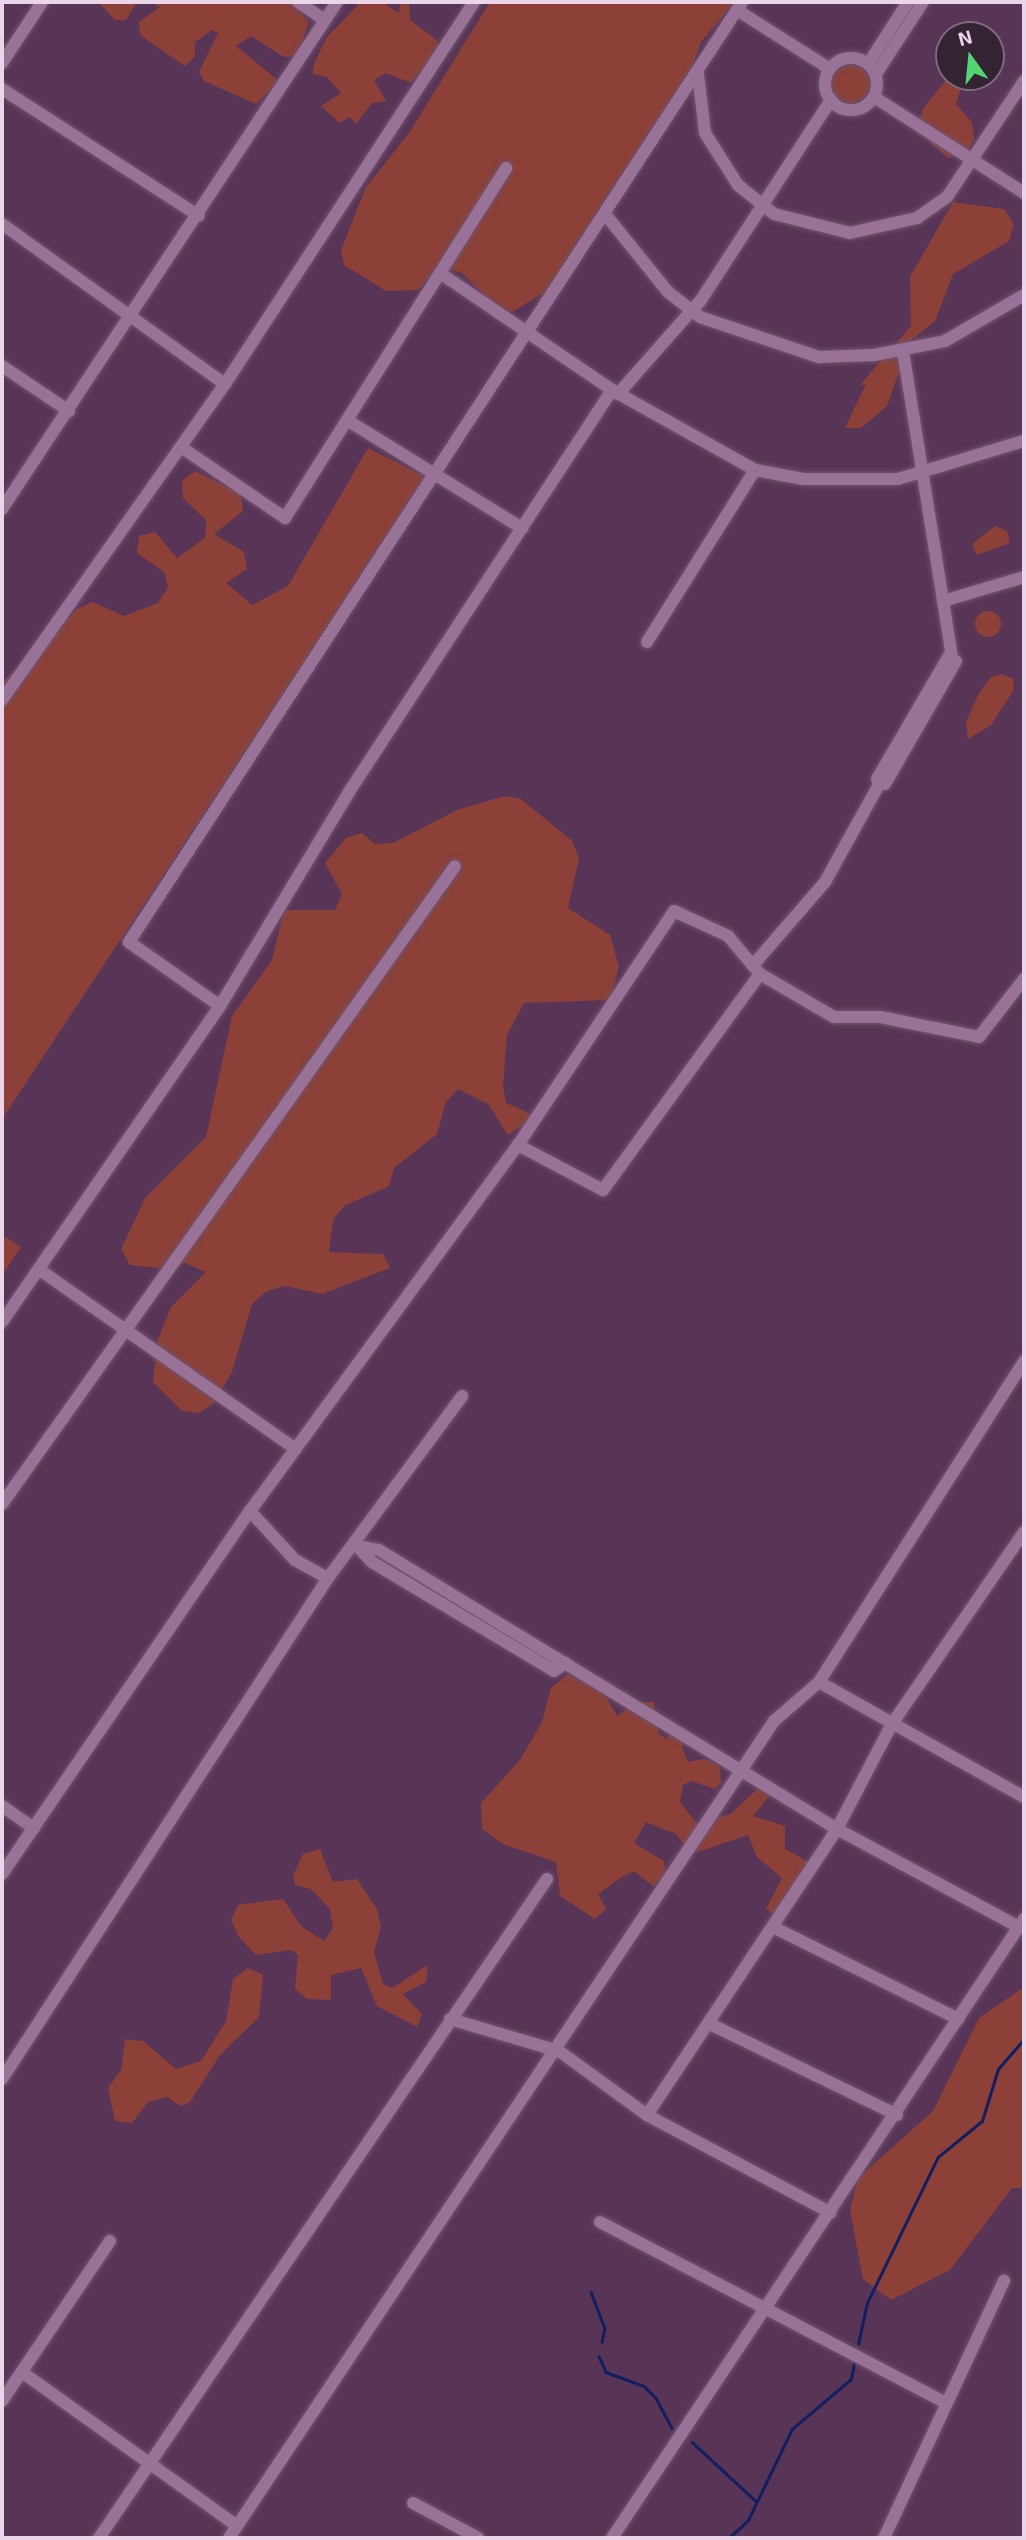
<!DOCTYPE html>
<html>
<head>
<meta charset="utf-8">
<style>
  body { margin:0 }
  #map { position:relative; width:1026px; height:2540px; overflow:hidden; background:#583556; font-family:"Exo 2",sans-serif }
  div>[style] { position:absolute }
  .green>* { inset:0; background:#8c4037 }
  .round { border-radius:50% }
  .stream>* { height:2.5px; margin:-1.25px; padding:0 1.25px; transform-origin:1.25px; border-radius:1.25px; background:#111e60 }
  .roads { filter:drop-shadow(0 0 2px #70536f) drop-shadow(0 0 2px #70536f) }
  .minor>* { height:12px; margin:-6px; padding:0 6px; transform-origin:6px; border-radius:6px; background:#997297 }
  .minor>.ring { margin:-6px; padding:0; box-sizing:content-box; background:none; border:12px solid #997297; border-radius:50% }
  span { translate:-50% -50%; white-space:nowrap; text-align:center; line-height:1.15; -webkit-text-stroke:7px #332333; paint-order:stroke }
  .frame { position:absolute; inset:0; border:4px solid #ebd5e9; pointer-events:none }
  .north { position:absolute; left:935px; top:21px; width:70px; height:70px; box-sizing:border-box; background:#332333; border:2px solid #7d6a7c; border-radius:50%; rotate:345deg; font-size:19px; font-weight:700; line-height:28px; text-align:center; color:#ebd5e9 }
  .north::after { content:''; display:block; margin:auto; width:24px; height:32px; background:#53d672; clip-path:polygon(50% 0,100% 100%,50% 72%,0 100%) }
</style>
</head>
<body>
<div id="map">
  <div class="green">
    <i style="clip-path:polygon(137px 2px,126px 20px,115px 20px,99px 3px)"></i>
    <i style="clip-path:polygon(150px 2px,291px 2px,309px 22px,297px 56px,284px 57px,251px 36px,236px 46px,279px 81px,256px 104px,204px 81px,199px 72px,218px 33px,212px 30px,195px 42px,195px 56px,185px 66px,140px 35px,139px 22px,160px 7px)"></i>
    <i style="clip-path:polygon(361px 2px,381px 2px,399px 13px,400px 2px,409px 2px,410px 20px,437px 40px,438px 51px,411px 83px,386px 73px,374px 80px,386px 101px,372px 103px,356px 124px,350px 117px,340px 123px,321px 106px,341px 93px,327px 77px,313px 74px,314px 64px,326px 38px)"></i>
    <i style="clip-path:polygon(490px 2px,735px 2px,701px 42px,684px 89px,612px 204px,578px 240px,555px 286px,512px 312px,496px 307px,462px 273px,439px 266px,418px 290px,386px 291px,344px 265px,341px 250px,366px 187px,409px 133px)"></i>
    <i class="round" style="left:832px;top:65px;width:38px;height:38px"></i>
    <i style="clip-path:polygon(949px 76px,964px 77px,956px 104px,972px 123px,974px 139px,965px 154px,948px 158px,916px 131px,923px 109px)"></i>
    <i style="clip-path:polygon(953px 202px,1004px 209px,1014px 224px,1009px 241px,953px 274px,935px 321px,910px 341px,887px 406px,861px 428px,845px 428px,866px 384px,860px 385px,911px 326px,910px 277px)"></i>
    <i style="clip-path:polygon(368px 448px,426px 477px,2px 1119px,2px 683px,77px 609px,92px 602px,124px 616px,158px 603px,168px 587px,164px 572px,137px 553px,139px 536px,155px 532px,177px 558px,205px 538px,206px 520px,183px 498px,182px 481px,195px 471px,241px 494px,243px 511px,214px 534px,244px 552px,247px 569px,226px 583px,252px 605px,288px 586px)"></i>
    <i style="clip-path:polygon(995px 526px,1007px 531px,1010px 543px,977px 555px,972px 544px)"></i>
    <i class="round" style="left:975px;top:611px;width:26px;height:26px"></i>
    <i style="clip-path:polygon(1002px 674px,1014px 679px,1013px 691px,991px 725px,968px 739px,966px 722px,978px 695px,991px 677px)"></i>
    <i style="clip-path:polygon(505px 796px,521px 799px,572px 841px,579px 858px,568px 908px,610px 935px,619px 967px,610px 1000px,524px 1003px,507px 1035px,503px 1086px,506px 1103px,536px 1116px,508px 1135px,488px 1104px,458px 1089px,446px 1102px,437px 1134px,394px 1168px,389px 1186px,344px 1206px,333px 1220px,329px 1252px,383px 1254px,390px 1268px,322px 1294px,285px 1286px,267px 1291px,252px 1304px,232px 1372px,213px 1404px,199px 1413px,182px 1411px,153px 1382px,157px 1342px,171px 1307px,206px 1272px,185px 1263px,167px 1269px,130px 1265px,121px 1249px,145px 1198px,206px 1137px,232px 1016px,272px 960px,284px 910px,335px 910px,342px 894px,325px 863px,346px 838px,362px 833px,375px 844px,393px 843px,457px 810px)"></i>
    <i style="clip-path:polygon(2px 1235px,21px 1247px,5px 1271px,2px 1269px)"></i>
    <i style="clip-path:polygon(568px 1674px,604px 1693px,617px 1716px,637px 1702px,654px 1702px,659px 1734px,666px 1739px,678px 1726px,688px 1730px,682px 1747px,688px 1762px,704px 1759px,720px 1766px,721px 1783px,715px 1789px,691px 1781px,683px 1785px,680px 1802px,696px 1823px,731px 1814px,757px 1789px,774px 1790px,753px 1816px,785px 1826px,785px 1849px,809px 1862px,807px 1886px,779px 1918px,766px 1909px,782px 1878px,757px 1857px,748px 1835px,691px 1854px,676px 1834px,646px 1822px,634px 1843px,664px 1861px,666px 1877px,653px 1886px,634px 1871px,620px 1878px,598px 1894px,606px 1909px,595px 1919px,560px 1896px,556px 1862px,503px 1844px,482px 1829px,481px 1803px,520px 1760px,542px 1722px,551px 1688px)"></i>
    <i style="clip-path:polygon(320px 1849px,333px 1882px,357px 1879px,377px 1909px,381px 1927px,374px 1952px,383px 1984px,392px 1988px,428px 1965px,426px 1982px,403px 1994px,422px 2014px,417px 2027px,377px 2006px,361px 1968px,331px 1975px,331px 2000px,307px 1999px,295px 1989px,298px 1955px,291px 1950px,256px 1955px,239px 1937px,231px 1920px,238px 1905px,283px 1899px,301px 1926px,324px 1941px,333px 1928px,330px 1909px,311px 1889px,295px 1885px,293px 1876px,303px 1854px)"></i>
    <i style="clip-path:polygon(248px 1968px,263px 1975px,259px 2017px,220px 2055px,190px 2102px,181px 2106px,167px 2097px,148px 2102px,132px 2123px,115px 2121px,108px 2088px,121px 2070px,125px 2039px,143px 2041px,176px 2069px,201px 2061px,226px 2021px,233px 1979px)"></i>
    <i style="clip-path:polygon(1024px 1987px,1024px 2188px,1012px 2188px,950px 2270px,891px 2300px,863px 2279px,850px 2210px,858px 2178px,933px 2111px,979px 2018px)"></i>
  </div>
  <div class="stream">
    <i style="left:591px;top:2292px;width:39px;rotate:69deg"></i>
    <i style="left:605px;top:2328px;width:14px;rotate:102deg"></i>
    <i style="left:858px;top:2344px;width:42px;rotate:-77.6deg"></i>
    <i style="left:867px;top:2303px;width:162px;rotate:-64.1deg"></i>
    <i style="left:938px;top:2157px;width:57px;rotate:-39.3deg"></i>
    <i style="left:982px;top:2121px;width:54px;rotate:-72.9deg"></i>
    <i style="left:998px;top:2069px;width:40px;rotate:-49deg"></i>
    <i style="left:599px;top:2356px;width:17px;rotate:66deg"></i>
    <i style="left:606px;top:2372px;width:40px;rotate:20.2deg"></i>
    <i style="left:644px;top:2386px;width:17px;rotate:45deg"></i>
    <i style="left:656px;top:2398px;width:34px;rotate:62deg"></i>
    <i style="left:692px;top:2442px;width:87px;rotate:42.7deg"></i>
    <i style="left:729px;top:2538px;width:26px;rotate:-43deg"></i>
    <i style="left:748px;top:2520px;width:101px;rotate:-64.2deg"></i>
    <i style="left:792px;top:2429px;width:77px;rotate:-40.3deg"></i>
    <i style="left:851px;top:2379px;width:15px;rotate:-79deg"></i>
  </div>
  <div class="roads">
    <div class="minor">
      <i style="left:298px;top:2px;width:32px;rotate:34deg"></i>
      <i style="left:737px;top:10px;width:110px;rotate:32.4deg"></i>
      <i class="ring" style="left:825px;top:58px;width:40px;height:40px"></i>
      <i style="left:2px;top:63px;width:73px;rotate:-56.7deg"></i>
      <i style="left:868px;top:64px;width:74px;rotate:-57.2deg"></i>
      <i style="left:698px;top:74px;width:59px;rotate:83.2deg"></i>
      <i style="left:705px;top:133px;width:62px;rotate:57.6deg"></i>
      <i style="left:738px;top:185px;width:46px;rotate:38.9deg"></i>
      <i style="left:774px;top:214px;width:78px;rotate:14deg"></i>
      <i style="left:850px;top:233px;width:69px;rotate:-12.6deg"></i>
      <i style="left:917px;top:218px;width:37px;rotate:-35deg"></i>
      <i style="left:947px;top:197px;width:139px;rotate:-56.4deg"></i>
      <i style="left:876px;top:74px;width:86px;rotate:-56.9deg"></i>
      <i style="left:2px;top:89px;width:234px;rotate:32.8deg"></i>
      <i style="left:874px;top:97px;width:178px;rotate:32.6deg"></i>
      <i style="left:605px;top:214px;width:100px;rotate:51.1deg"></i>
      <i style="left:668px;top:292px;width:41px;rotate:38deg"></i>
      <i style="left:700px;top:317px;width:126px;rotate:18.6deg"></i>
      <i style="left:819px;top:357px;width:55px;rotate:-2.1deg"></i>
      <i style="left:874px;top:355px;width:72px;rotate:-11.2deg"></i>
      <i style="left:945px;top:341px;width:91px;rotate:-30.2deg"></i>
      <i style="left:2px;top:224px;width:274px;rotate:35.7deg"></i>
      <i style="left:440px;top:273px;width:208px;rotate:34.2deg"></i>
      <i style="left:612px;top:390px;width:164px;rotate:29.2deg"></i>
      <i style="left:755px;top:470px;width:49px;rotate:10.6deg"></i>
      <i style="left:803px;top:479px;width:95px"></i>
      <i style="left:898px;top:479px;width:132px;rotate:-16.8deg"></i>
      <i style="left:903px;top:351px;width:311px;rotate:80.9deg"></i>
      <i style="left:2px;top:366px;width:81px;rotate:33.9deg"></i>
      <i style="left:618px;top:394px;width:125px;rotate:-48.6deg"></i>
      <i style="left:701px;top:300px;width:239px;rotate:-57deg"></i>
      <i style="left:347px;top:420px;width:206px;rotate:31.7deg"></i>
      <i style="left:181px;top:447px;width:126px;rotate:34.3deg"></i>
      <i style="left:285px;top:518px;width:414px;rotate:-57.7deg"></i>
      <i style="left:2px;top:509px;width:608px;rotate:-56.55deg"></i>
      <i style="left:943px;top:601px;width:84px;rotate:-16.5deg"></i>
      <i style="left:647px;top:642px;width:203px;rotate:-57.9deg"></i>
      <i style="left:2px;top:700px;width:387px;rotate:-54.8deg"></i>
      <i style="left:225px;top:384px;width:456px;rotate:-56.9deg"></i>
      <i style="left:877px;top:779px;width:143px;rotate:-59.7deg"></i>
      <i style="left:885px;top:784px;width:142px;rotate:-60deg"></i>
      <i style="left:754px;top:964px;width:108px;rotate:-49.1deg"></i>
      <i style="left:825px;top:882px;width:115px;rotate:-61deg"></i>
      <i style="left:220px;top:1006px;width:111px;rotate:-144.9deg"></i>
      <i style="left:129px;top:942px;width:1122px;rotate:-56.89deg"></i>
      <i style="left:518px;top:1145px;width:96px;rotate:27.9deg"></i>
      <i style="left:603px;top:1190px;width:267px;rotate:-54deg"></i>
      <i style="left:40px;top:1270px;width:312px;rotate:35deg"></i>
      <i style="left:2px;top:1322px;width:384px;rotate:-55.4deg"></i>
      <i style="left:220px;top:1006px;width:250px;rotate:-58.9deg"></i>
      <i style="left:349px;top:792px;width:480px;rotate:-56.8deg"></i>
      <i style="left:2px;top:1504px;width:782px;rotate:-54.62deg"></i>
      <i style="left:250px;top:1511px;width:67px;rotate:47.4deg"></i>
      <i style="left:295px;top:1560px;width:38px;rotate:29deg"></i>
      <i style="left:328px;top:1578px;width:226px;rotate:-53.6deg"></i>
      <i style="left:357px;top:1546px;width:22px;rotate:10deg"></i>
      <i style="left:379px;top:1550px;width:536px;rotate:31.35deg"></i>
      <i style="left:837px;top:1829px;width:207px;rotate:28.3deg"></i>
      <i style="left:357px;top:1546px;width:22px;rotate:47deg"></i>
      <i style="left:372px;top:1562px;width:212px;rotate:30.9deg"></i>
      <i style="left:554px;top:1671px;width:14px;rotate:-36deg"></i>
      <i style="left:819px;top:1682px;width:235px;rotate:29.3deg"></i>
      <i style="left:2px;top:1806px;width:39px;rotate:35deg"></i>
      <i style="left:2px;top:1874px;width:440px;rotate:-55.7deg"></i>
      <i style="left:250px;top:1511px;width:454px;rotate:-53.8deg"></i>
      <i style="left:518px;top:1145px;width:281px;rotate:-56.3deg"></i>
      <i style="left:674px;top:911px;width:60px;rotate:24.8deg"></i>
      <i style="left:728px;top:936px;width:50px;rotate:49.9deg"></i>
      <i style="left:760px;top:974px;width:86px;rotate:30.2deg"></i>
      <i style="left:834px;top:1017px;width:46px"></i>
      <i style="left:880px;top:1017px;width:101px;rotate:11.4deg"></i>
      <i style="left:979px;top:1037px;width:73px;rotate:-52.2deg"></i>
      <i style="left:773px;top:1927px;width:207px;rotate:26.4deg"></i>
      <i style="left:450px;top:2019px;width:114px;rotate:16.4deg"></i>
      <i style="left:559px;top:2051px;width:109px;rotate:36deg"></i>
      <i style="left:647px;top:2115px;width:208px;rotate:28deg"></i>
      <i style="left:710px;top:2024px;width:208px;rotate:25.9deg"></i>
      <i style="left:2px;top:2079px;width:598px;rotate:-56.95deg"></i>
      <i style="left:647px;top:2115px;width:343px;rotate:-56.4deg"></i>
      <i style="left:837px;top:1829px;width:119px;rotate:-62.4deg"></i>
      <i style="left:892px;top:1724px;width:233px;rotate:-55.5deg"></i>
      <i style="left:600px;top:2222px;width:390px;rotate:27.6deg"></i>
      <i style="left:22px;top:2372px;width:264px;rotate:35.6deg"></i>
      <i style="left:2px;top:2401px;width:193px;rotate:-56deg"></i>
      <i style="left:413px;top:2503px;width:74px;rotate:28.3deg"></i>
      <i style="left:99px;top:2538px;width:797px;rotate:-55.79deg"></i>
      <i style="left:229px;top:2538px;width:982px;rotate:-56.29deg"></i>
      <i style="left:774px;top:1721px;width:60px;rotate:-40.9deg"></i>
      <i style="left:819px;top:1682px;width:381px;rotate:-57.4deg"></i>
      <i style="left:612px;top:2538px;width:744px;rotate:-56.35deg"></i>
      <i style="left:884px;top:2538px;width:284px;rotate:-65deg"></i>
    </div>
  </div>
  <div class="frame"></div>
  <div class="north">N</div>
</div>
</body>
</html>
